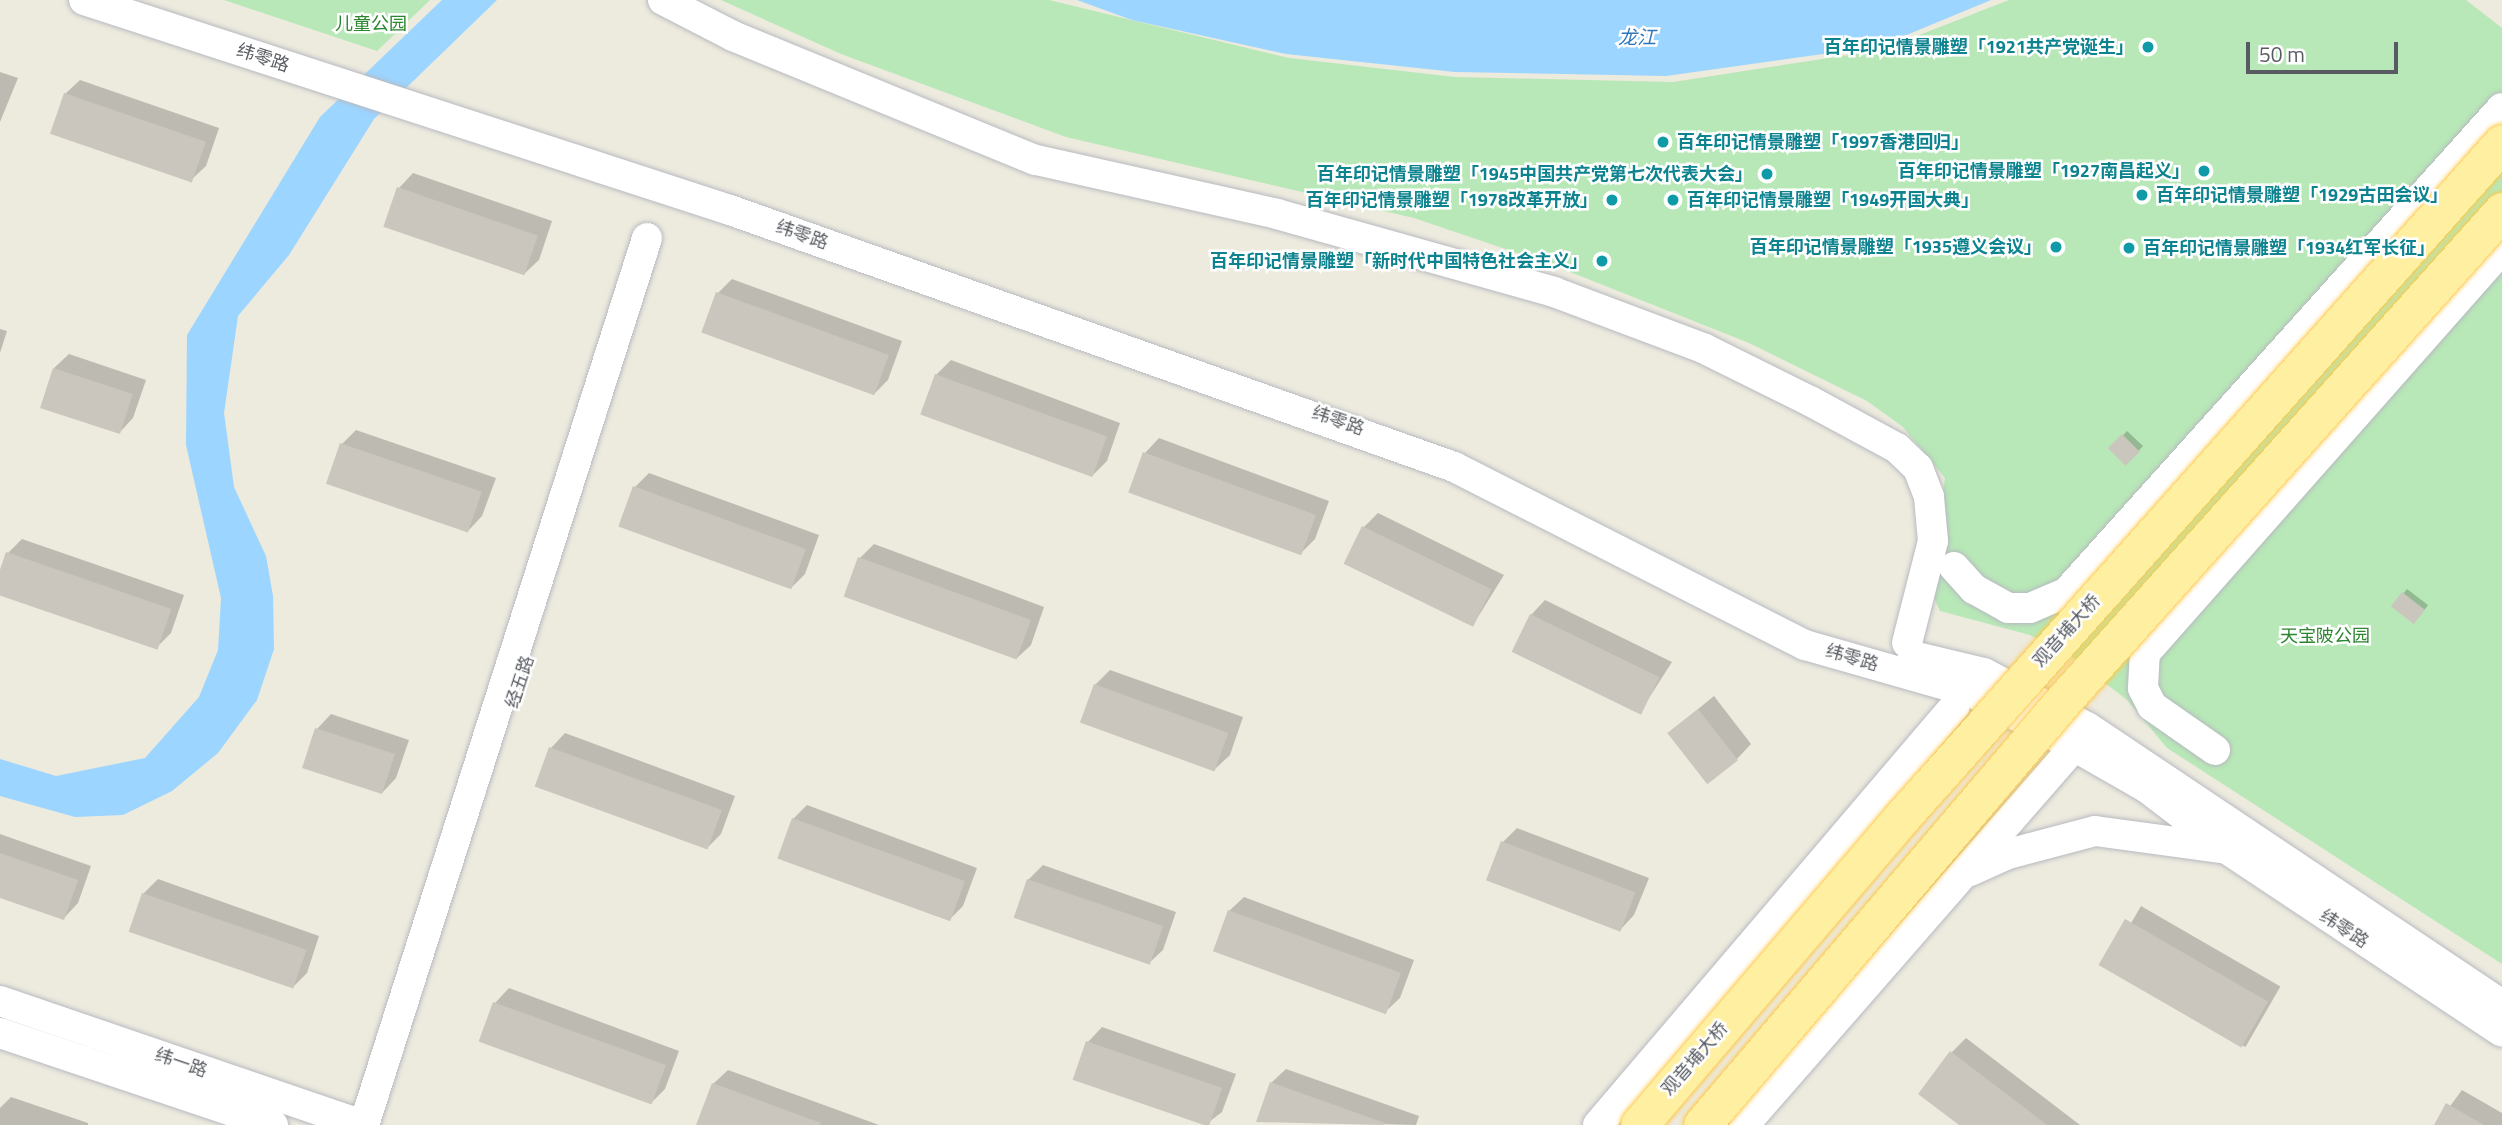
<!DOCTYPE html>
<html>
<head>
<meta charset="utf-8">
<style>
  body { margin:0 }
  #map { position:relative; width:2502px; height:1125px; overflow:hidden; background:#edeade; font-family:"Titillium Web","Noto Sans SC",sans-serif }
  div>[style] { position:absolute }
  .green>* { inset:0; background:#b8e8b7 }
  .water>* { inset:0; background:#9cd5ff }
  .shadow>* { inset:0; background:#0003; transform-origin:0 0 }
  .building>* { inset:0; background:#cac6bd; transform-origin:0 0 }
  .roads { filter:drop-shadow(0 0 2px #b7bac0) drop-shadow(0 0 2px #b7bac0) }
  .minor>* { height:30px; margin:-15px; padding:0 15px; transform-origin:15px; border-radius:15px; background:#fff }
  .bridges { filter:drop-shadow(0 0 2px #ffc845) drop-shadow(0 0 2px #ffc845) }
  .major-bridge>* { height:37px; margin:-18.5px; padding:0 18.5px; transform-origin:18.5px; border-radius:18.5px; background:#ffefa1 }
  .dots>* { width:19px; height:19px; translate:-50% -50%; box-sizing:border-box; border:4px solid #fff; border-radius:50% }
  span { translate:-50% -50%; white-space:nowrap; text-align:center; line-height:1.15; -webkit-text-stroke:5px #fff; paint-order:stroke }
  .park-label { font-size:18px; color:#2b862e }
  .culture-label { font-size:18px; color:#0d838f; font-weight:700 }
  .right { translate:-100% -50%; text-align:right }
  .left { translate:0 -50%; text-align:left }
  .street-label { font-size:18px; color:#585c62 }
  .water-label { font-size:19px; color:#3076bc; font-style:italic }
  .scale { position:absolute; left:2246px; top:42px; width:152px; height:32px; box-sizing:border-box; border:4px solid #585c62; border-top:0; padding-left:9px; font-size:21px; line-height:24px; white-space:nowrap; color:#585c62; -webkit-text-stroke:5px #fff; paint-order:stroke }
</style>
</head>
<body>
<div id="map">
  <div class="green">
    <i style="clip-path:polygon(224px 0,430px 0,377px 51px)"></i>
    <i style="clip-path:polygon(721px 0,1049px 0,1289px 58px,1455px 77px,1673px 82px,1881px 50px,2009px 0,2466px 0,2502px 28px,2502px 964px,2167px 748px,2127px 700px,2072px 657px,2030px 635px,1940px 611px,1930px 589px,1945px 478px,1903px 427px,1867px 401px,1749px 343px,1550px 264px,1414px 218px,1066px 137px,841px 54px)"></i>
  </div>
  <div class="water">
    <i style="clip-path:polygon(442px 0,497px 0,374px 119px,289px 255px,238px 316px,224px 413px,234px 487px,266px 556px,273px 596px,274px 649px,257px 700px,218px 753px,172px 791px,123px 815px,75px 817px,0 796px,0 759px,56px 776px,145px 758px,199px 697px,218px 650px,221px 598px,186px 445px,187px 335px,320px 117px)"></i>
    <i style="clip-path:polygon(1077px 0,1991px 0,1880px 46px,1666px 76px,1455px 72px,1286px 54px,1132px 20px)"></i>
  </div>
  <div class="shadow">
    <i style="clip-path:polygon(0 72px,18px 78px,0 122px)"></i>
    <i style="clip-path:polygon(80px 80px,219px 128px,206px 166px,191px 180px,65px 94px)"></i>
    <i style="clip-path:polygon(413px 173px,552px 221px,539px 260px,524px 274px,399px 188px)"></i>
    <i style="clip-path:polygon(732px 279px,902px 341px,888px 380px,874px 394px,718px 293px)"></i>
    <i style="clip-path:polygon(0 329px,7px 331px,0 353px)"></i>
    <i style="clip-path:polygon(69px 354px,146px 380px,133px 418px,119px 433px,54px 368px)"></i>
    <i style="clip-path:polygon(951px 360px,1120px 423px,1107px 461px,1092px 476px,936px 375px)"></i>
    <i style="clip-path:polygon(356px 430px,496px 478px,482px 516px,468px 531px,342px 444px)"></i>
    <i style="left:2127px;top:431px;width:22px;height:24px;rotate:43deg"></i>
    <i style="clip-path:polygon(1159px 438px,1329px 501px,1315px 539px,1301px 553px,1145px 453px)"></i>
    <i style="clip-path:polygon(649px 473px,819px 535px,805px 574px,791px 588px,635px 487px)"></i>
    <i style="clip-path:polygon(1378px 513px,1504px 575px,1473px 625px,1363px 528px)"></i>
    <i style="clip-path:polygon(22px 539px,184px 595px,171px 633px,157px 647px,0 593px,8px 553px)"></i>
    <i style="clip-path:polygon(874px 544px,1044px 607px,1031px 645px,1016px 659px,860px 558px)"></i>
    <i style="clip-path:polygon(2407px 589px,2428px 605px,2419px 617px,2403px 594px)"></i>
    <i style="clip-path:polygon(1545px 600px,1672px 662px,1640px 712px,1531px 615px)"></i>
    <i style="clip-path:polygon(1110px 670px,1243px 717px,1230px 755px,1215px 769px,1095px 685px)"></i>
    <i style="clip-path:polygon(1714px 696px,1751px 744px,1737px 759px,1669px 733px)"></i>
    <i style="clip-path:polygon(331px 714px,409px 740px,396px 778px,382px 793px,304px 767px,317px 729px)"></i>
    <i style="clip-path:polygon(565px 733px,735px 796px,721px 834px,707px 848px,537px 786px,551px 748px)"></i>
    <i style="clip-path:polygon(807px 805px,977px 868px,963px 906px,949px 920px,793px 819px)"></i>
    <i style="clip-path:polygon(1517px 828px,1649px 878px,1634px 915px,1620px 930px,1503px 842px)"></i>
    <i style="clip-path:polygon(0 834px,91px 866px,78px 903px,64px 918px,0 896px)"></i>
    <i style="clip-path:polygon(1043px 865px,1176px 912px,1163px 950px,1148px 964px,1028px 880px)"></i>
    <i style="clip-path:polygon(158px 879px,319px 936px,307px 973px,292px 988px,143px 894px)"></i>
    <i style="clip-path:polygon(1244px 897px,1414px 960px,1400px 998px,1385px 1012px,1229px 911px)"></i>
    <i style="left:2141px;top:906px;width:161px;height:70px;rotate:30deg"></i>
    <i style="clip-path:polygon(509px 988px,679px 1051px,665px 1089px,651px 1103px,495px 1003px)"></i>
    <i style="clip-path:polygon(1102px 1027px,1236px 1074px,1222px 1112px,1205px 1125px,1075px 1079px,1088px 1042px)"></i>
    <i style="clip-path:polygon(1966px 1038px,2080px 1125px,1962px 1125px,1952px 1052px)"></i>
    <i style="clip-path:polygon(1286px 1069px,1419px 1116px,1416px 1125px,1258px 1121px,1271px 1083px)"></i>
    <i style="clip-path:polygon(728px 1070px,879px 1125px,707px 1125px,713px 1084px)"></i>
    <i style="clip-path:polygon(2462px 1090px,2502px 1113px,2502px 1125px,2436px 1125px)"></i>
    <i style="clip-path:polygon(11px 1097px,88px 1123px,88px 1125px,0 1125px,0 1108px)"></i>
  </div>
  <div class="building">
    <i style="left:64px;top:93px;width:150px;height:43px;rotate:19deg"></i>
    <i style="left:397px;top:187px;width:149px;height:42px;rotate:19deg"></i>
    <i style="left:716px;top:292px;width:184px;height:43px;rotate:20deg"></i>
    <i style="left:53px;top:368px;width:84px;height:42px;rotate:18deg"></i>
    <i style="left:935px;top:374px;width:183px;height:43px;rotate:20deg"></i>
    <i style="left:2122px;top:434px;width:25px;height:20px;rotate:45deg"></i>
    <i style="left:340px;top:443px;width:150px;height:43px;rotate:19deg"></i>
    <i style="left:1143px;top:452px;width:184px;height:43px;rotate:20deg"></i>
    <i style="left:633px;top:486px;width:184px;height:43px;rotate:20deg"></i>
    <i style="left:1362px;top:526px;width:144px;height:42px;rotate:26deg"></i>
    <i style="left:6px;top:552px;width:175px;height:43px;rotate:19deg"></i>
    <i style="left:858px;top:557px;width:184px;height:42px;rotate:20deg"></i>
    <i style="left:2402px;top:592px;width:29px;height:18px;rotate:38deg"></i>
    <i style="left:1530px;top:614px;width:144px;height:42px;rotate:26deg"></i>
    <i style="left:1094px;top:684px;width:143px;height:41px;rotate:20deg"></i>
    <i style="left:1698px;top:709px;width:65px;height:39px;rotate:52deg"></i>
    <i style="left:315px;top:728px;width:84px;height:42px;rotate:18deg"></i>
    <i style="left:549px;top:747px;width:184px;height:42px;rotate:20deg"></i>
    <i style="left:792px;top:818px;width:184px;height:43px;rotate:20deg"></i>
    <i style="left:1501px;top:841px;width:144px;height:42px;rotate:21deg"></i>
    <i style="clip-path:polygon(0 853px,78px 880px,64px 920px,0 898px)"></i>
    <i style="left:1027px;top:879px;width:144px;height:41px;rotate:19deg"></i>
    <i style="left:142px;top:893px;width:174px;height:41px;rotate:19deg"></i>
    <i style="left:1228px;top:910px;width:184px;height:44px;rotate:20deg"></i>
    <i style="left:2125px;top:919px;width:165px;height:53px;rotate:30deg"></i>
    <i style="left:493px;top:1002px;width:184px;height:42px;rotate:20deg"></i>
    <i style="left:1086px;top:1041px;width:144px;height:41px;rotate:19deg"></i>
    <i style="clip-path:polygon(1950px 1051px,2047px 1125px,1959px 1125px,1918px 1094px)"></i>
    <i style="clip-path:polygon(1270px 1082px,1385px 1123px,1384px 1125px,1256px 1122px)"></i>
    <i style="clip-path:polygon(712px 1083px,821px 1123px,820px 1125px,696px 1125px)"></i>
    <i style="clip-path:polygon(2446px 1103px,2484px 1125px,2434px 1125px)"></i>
  </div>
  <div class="roads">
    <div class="minor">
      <i style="left:84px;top:0;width:679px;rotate:18.01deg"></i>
      <i style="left:730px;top:210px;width:768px;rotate:19.54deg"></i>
      <i style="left:1454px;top:467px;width:394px;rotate:26.9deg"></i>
      <i style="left:1805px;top:645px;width:175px;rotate:15.9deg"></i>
      <i style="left:1973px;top:693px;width:112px;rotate:27.7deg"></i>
      <i style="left:2072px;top:745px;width:86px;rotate:29.8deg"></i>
      <i style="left:2147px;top:788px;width:101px;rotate:37.3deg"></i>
      <i style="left:2227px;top:849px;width:330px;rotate:33.6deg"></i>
      <i style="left:663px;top:0;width:79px;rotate:27.2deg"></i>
      <i style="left:733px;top:36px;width:327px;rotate:22.3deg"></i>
      <i style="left:1036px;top:160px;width:247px;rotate:12.6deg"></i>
      <i style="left:1277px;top:214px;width:288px;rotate:15.7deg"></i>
      <i style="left:1554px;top:292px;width:159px;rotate:20.6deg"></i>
      <i style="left:1703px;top:348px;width:119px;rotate:26.4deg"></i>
      <i style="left:1810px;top:401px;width:99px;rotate:28.4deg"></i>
      <i style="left:1897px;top:448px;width:29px;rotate:44deg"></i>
      <i style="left:1918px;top:468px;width:31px;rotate:69deg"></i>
      <i style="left:1929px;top:497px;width:44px;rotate:84.8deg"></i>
      <i style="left:1933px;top:541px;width:105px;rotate:104.3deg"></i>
      <i style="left:1954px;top:567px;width:30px;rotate:48deg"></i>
      <i style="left:1974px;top:589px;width:39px;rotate:29deg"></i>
      <i style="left:2008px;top:608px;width:22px"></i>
      <i style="left:2030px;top:608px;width:39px;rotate:-23deg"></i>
      <i style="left:2066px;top:593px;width:652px;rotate:-48.05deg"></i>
      <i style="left:1913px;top:656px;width:73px;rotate:13.5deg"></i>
      <i style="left:1984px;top:673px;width:116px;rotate:27.7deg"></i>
      <i style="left:2087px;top:727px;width:500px;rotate:33.8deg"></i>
      <i style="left:2215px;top:750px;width:77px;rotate:-145.1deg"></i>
      <i style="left:2152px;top:706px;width:20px;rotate:-117deg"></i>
      <i style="left:2143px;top:688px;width:35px;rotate:-87deg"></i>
      <i style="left:2145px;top:653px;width:539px;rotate:-48.53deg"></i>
      <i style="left:1970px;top:871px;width:42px;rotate:-24.1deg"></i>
      <i style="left:2008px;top:854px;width:90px;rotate:-14.8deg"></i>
      <i style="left:2095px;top:831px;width:126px;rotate:7.7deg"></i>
      <i style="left:0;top:1001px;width:383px;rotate:18.9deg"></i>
      <i style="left:0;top:1033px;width:288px;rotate:18.6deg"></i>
      <i style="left:364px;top:1125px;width:931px;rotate:-72.3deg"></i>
      <i style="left:1598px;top:1125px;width:550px;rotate:-49.57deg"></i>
      <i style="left:1744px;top:1125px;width:491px;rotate:-48.9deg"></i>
    </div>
  </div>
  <div class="bridges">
    <div class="major-bridge">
      <i style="left:1639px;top:1125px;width:406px;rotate:-49.5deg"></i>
      <i style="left:1903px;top:816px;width:901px;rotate:-48.33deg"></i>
      <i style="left:1702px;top:1125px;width:557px;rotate:-49.59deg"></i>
      <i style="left:2063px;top:701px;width:658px;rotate:-48.14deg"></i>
    </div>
  </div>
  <div class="dots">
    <i style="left:2148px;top:47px;background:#0f9aa8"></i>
    <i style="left:1663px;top:142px;background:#0f9aa8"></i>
    <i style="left:2204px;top:171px;background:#0f9aa8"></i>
    <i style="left:1767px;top:174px;background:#0f9aa8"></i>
    <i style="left:2142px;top:195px;background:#0f9aa8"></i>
    <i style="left:1612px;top:200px;background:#0f9aa8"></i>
    <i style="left:1673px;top:200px;background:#0f9aa8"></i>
    <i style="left:2056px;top:247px;background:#0f9aa8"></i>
    <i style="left:2129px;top:248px;background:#0f9aa8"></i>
    <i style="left:1602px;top:261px;background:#0f9aa8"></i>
  </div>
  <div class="park-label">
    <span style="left:371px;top:24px">儿童公园</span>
    <span style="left:2325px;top:636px">天宝陂公园</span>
  </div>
  <div class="culture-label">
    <span class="right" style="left:2134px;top:47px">百年印记情景雕塑「1921共产党诞生」</span>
    <span class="left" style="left:1677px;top:142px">百年印记情景雕塑「1997香港回归」</span>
    <span class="right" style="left:2190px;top:171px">百年印记情景雕塑「1927南昌起义」</span>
    <span class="right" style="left:1753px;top:174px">百年印记情景雕塑「1945中国共产党第七次代表大会」</span>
    <span class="left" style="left:2156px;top:195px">百年印记情景雕塑「1929古田会议」</span>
    <span class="right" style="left:1598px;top:200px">百年印记情景雕塑「1978改革开放」</span>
    <span class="left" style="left:1687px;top:200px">百年印记情景雕塑「1949开国大典」</span>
    <span class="right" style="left:2042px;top:247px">百年印记情景雕塑「1935遵义会议」</span>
    <span class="left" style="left:2143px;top:248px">百年印记情景雕塑「1934红军长征」</span>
    <span class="right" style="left:1588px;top:261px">百年印记情景雕塑「新时代中国特色社会主义」</span>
  </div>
  <div class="street-label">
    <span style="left:263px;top:58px;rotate:18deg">纬零路</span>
    <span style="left:802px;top:235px;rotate:19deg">纬零路</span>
    <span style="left:1338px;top:421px;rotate:19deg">纬零路</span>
    <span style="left:2067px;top:631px;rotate:-48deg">观音埔大桥</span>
    <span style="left:1852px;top:658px;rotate:16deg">纬零路</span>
    <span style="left:520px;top:682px;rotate:-72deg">经五路</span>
    <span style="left:2344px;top:929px;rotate:33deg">纬零路</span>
    <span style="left:1695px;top:1059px;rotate:-49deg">观音埔大桥</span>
    <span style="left:181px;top:1063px;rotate:19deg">纬一路</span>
  </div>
  <div class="water-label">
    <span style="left:1637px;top:37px">龙江</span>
  </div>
  <div class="scale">50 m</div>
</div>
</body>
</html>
